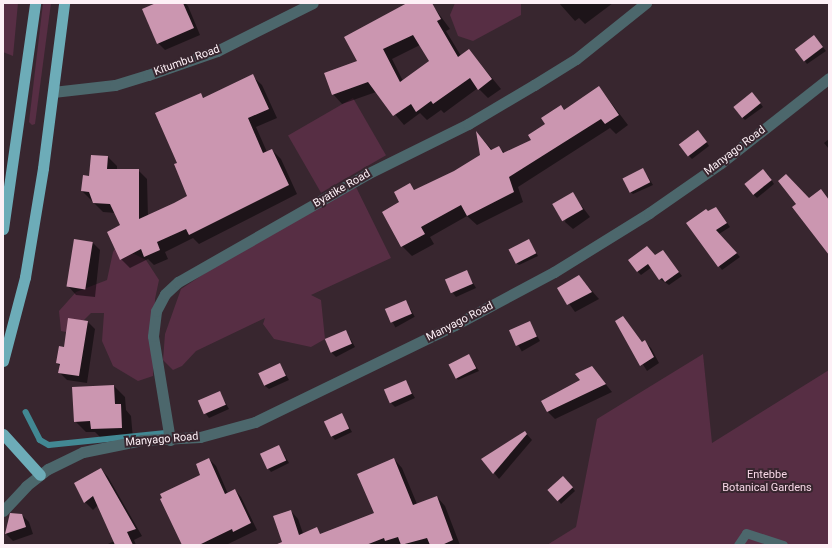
<!DOCTYPE html>
<html>
<head>
<meta charset="utf-8">
<style>
  body { margin:0 }
  #map { position:relative; width:832px; height:548px; overflow:hidden; background:#38262f; font-family:Roboto,sans-serif }
  div>[style] { position:absolute }
  .green>* { inset:0; background:#572e44; transform-origin:0 0 }
  .shadow>* { inset:0; background:#0007; transform-origin:0 0 }
  .stream>* { height:5.5px; margin:-2.75px; padding:0 2.75px; transform-origin:2.75px; border-radius:2.75px; background:#428893 }
  .building>* { inset:0; background:#cb96b0; transform-origin:0 0 }
  .service>* { height:9px; margin:-4.5px; padding:0 4.5px; transform-origin:4.5px; border-radius:4.5px; background:#4c676c }
  .minor>* { height:11px; margin:-5.5px; padding:0 5.5px; transform-origin:5.5px; border-radius:5.5px; background:#4c676c }
  .trunk>* { height:11px; margin:-5.5px; padding:0 5.5px; transform-origin:5.5px; border-radius:5.5px; background:#6dacb8 }
  span { translate:-50% -50%; white-space:nowrap; text-align:center; line-height:1.15; -webkit-text-stroke:4px #38262f; paint-order:stroke }
  .street-label { font-size:11px; color:#fdf0f6 }
  .park-label { font-size:11px; color:#f7d7e6 }
  .frame { position:absolute; inset:0; border:4px solid #fdf0f6; pointer-events:none }
</style>
</head>
<body>
<div id="map">
  <div class="green">
    <i style="clip-path:polygon(3px 3px,18px 3px,13px 56px,3px 52px)"></i>
    <i style="clip-path:polygon(43px 3px,51px 3px,35px 124px,32px 125px,29px 122px)"></i>
    <i style="clip-path:polygon(455px 3px,521px 3px,521px 15px,473px 41px,458px 36px,450px 15px)"></i>
    <i style="left:353px;top:98px;width:66px;height:75px;rotate:60deg"></i>
    <i style="clip-path:polygon(356px 187px,391px 258px,311px 295px,321px 300px,325px 339px,311px 347px,274px 339px,263px 324px,265px 318px,196px 351px,182px 366px,173px 370px,163px 360px,165px 334px,181px 289px,219px 264px)"></i>
    <i style="clip-path:polygon(117px 245px,146px 260px,159px 280px,155px 299px,153px 376px,138px 381px,113px 366px,102px 341px,104px 313px,91px 313px,71px 333px,61px 331px,59px 311px,76px 292px,107px 280px,113px 252px)"></i>
    <i style="clip-path:polygon(703px 354px,712px 443px,829px 370px,829px 545px,547px 545px,576px 527px,597px 419px)"></i>
  </div>
  <div class="shadow">
    <i style="clip-path:polygon(170px 3px,185px 3px,188px 6px,200px 35px,165px 50px,158px 43px)"></i>
    <i style="clip-path:polygon(evenodd,410px 3px,431px 3px,450px 29px,446px 31px,461px 56px,469px 50px,501px 89px,488px 98px,478px 88px,444px 113px,441px 110px,427px 120px,420px 113px,404px 125px,376px 92px,342px 104px,333px 94px,410px 3px,420px 45px,430px 61px,403px 81px,392px 59px,420px 45px)"></i>
    <i style="clip-path:polygon(559px 3px,613px 3px,585px 24px,579px 18px,575px 21px)"></i>
    <i style="clip-path:polygon(817px 40px,826px 51px,807px 64px,796px 49px)"></i>
    <i style="clip-path:polygon(252px 76px,262px 85px,277px 118px,256px 127px,267px 152px,272px 150px,281px 159px,297px 194px,199px 244px,193px 238px,165px 252px,168px 259px,154px 265px,148px 259px,130px 268px,121px 259px,122px 225px,116px 213px,103px 212px,82px 191px,90px 177px,92px 156px,108px 157px,117px 166px,117px 170px,138px 170px,147px 179px,148px 217px,188px 196px,179px 163px,201px 95px,204px 98px)"></i>
    <i style="clip-path:polygon(599px 87px,628px 125px,616px 134px,610px 128px,518px 187px,523px 202px,477px 225px,467px 216px,430px 237px,434px 244px,412px 256px,402px 246px,400px 202px,410px 185px,415px 190px,454px 172px,481px 156px,478px 134px,493px 151px,499px 148px,505px 153px,533px 140px,565px 111px)"></i>
    <i style="clip-path:polygon(755px 96px,763px 107px,745px 120px,742px 117px)"></i>
    <i style="clip-path:polygon(702px 135px,709px 146px,692px 159px,688px 155px)"></i>
    <i style="clip-path:polygon(829px 139px,829px 149px,824px 143px)"></i>
    <i style="clip-path:polygon(643px 169px,653px 185px,633px 194px,629px 191px)"></i>
    <i style="clip-path:polygon(767px 173px,774px 184px,757px 198px,753px 194px)"></i>
    <i style="clip-path:polygon(572px 193px,590px 217px,573px 229px,565px 222px)"></i>
    <i style="clip-path:polygon(719px 211px,730px 227px,719px 234px,740px 257px,722px 270px,688px 223px,708px 212px)"></i>
    <i style="clip-path:polygon(529px 240px,538px 256px,519px 265px,515px 262px)"></i>
    <i style="clip-path:polygon(93px 243px,100px 250px,95px 297px,76px 295px,69px 287px)"></i>
    <i style="clip-path:polygon(663px 251px,682px 276px,669px 285px,660px 279px,652px 267px,641px 275px,637px 271px)"></i>
    <i style="clip-path:polygon(466px 271px,476px 288px,456px 297px,453px 293px)"></i>
    <i style="clip-path:polygon(579px 276px,599px 299px,575px 312px,558px 288px)"></i>
    <i style="left:406px;top:301px;width:18px;height:22px;rotate:61deg"></i>
    <i style="clip-path:polygon(623px 317px,643px 343px,645px 342px,651px 348px,659px 363px,647px 371px,616px 321px)"></i>
    <i style="clip-path:polygon(88px 322px,95px 329px,87px 383px,67px 380px,59px 372px,60px 366px,57px 363px,64px 348px)"></i>
    <i style="left:529px;top:322px;width:22px;height:21px;rotate:60deg"></i>
    <i style="clip-path:polygon(346px 331px,355px 347px,336px 357px,332px 353px)"></i>
    <i style="clip-path:polygon(469px 355px,479px 371px,458px 380px,455px 376px)"></i>
    <i style="clip-path:polygon(280px 364px,289px 380px,269px 389px,265px 386px)"></i>
    <i style="clip-path:polygon(592px 367px,612px 392px,555px 419px,548px 412px,582px 380px)"></i>
    <i style="clip-path:polygon(405px 381px,415px 398px,395px 407px,391px 403px)"></i>
    <i style="clip-path:polygon(114px 386px,125px 397px,126px 410px,131px 416px,133px 439px,103px 440px,95px 432px,86px 432px,75px 421px,73px 388px)"></i>
    <i style="clip-path:polygon(220px 393px,229px 409px,209px 418px,206px 414px)"></i>
    <i style="clip-path:polygon(342px 415px,352px 432px,335px 440px,332px 436px)"></i>
    <i style="clip-path:polygon(525px 432px,532px 440px,499px 479px,483px 459px)"></i>
    <i style="clip-path:polygon(279px 446px,289px 463px,271px 472px,268px 468px)"></i>
    <i style="clip-path:polygon(209px 459px,216px 466px,228px 494px,235px 490px,241px 497px,257px 530px,226px 545px,185px 545px,201px 475px)"></i>
    <i style="clip-path:polygon(394px 459px,402px 468px,417px 504px,437px 497px,445px 506px,460px 545px,315px 545px,375px 514px)"></i>
    <i style="clip-path:polygon(101px 469px,108px 477px,142px 536px,134px 540px,136px 545px,106px 545px,114px 541px,98px 505px,93px 510px,85px 502px,76px 484px)"></i>
    <i style="clip-path:polygon(567px 481px,575px 491px,561px 504px,558px 500px)"></i>
    <i style="clip-path:polygon(291px 511px,298px 519px,307px 545px,284px 545px)"></i>
    <i style="clip-path:polygon(11px 514px,22px 515px,29px 522px,33px 534px,13px 541px,6px 534px)"></i>
  </div>
  <div class="stream">
    <i style="left:26px;top:412px;width:31px;rotate:63deg"></i>
    <i style="left:40px;top:440px;width:10px;rotate:29deg"></i>
    <i style="left:49px;top:445px;width:117px;rotate:-5.9deg"></i>
  </div>
  <div class="building">
    <i style="clip-path:polygon(156px 3px,183px 3px,194px 28px,157px 44px,142px 9px)"></i>
    <i style="clip-path:polygon(evenodd,407px 3px,432px 3px,441px 19px,437px 21px,458px 57px,469px 49px,492px 79px,478px 90px,470px 78px,433px 104px,431px 101px,416px 112px,411px 104px,393px 116px,368px 82px,332px 95px,324px 73px,357px 61px,344px 37px,407px 3px,413px 35px,429px 61px,400px 82px,383px 49px,413px 35px)"></i>
    <i style="left:814px;top:35px;width:15px;height:24px;rotate:53deg"></i>
    <i style="clip-path:polygon(253px 74px,269px 109px,248px 118px,263px 153px,272px 149px,289px 185px,189px 235px,186px 229px,157px 242px,160px 250px,144px 257px,141px 249px,120px 260px,107px 232px,120px 225px,110px 204px,93px 203px,89px 192px,81px 191px,83px 175px,89px 176px,91px 155px,108px 156px,107px 169px,139px 169px,139px 219px,174px 203px,187px 196px,174px 164px,177px 163px,155px 113px,201px 93px,203px 98px)"></i>
    <i style="clip-path:polygon(599px 86px,619px 115px,605px 124px,601px 119px,509px 177px,514px 192px,467px 216px,461px 205px,421px 227px,425px 234px,401px 247px,382px 212px,399px 202px,394px 192px,410px 183px,414px 190px,454px 171px,480px 155px,476px 131px,491px 150px,499px 146px,503px 153px,531px 140px,528px 135px,545px 124px,541px 118px,561px 105px,564px 110px)"></i>
    <i style="left:752px;top:92px;width:14px;height:24px;rotate:51deg"></i>
    <i style="left:698px;top:130px;width:15px;height:24px;rotate:53deg"></i>
    <i style="left:643px;top:168px;width:16px;height:23px;rotate:63deg"></i>
    <i style="left:763px;top:169px;width:14px;height:24px;rotate:51deg"></i>
    <i style="clip-path:polygon(786px 174px,809px 198px,821px 189px,829px 200px,829px 255px,792px 207px,796px 204px,778px 181px)"></i>
    <i style="left:573px;top:192px;width:20px;height:24px;rotate:60deg"></i>
    <i style="clip-path:polygon(716px 207px,727px 223px,716px 230px,737px 253px,718px 267px,686px 223px,706px 209px,708px 211px)"></i>
    <i style="left:74px;top:239px;width:19px;height:48px;rotate:9deg"></i>
    <i style="left:529px;top:239px;width:16px;height:23px;rotate:63deg"></i>
    <i style="clip-path:polygon(647px 246px,655px 255px,663px 250px,679px 272px,665px 282px,662px 278px,659px 280px,648px 264px,637px 272px,628px 260px)"></i>
    <i style="left:467px;top:270px;width:15px;height:24px;rotate:67deg"></i>
    <i style="clip-path:polygon(579px 275px,592px 292px,567px 305px,557px 288px)"></i>
    <i style="left:406px;top:300px;width:15px;height:23px;rotate:67deg"></i>
    <i style="clip-path:polygon(623px 316px,642px 342px,645px 340px,654px 357px,640px 366px,615px 321px)"></i>
    <i style="clip-path:polygon(68px 318px,88px 321px,79px 376px,58px 373px,60px 364px,56px 363px,59px 346px,64px 347px)"></i>
    <i style="left:530px;top:321px;width:17px;height:23px;rotate:66deg"></i>
    <i style="left:346px;top:330px;width:15px;height:23px;rotate:67deg"></i>
    <i style="left:469px;top:354px;width:16px;height:23px;rotate:63deg"></i>
    <i style="left:280px;top:363px;width:14px;height:24px;rotate:65deg"></i>
    <i style="clip-path:polygon(592px 366px,606px 384px,547px 412px,541px 401px,580px 380px,575px 374px)"></i>
    <i style="left:406px;top:380px;width:15px;height:24px;rotate:67deg"></i>
    <i style="clip-path:polygon(114px 385px,115px 404px,121px 404px,122px 428px,91px 429px,90px 421px,74px 422px,72px 387px)"></i>
    <i style="left:220px;top:391px;width:15px;height:24px;rotate:67deg"></i>
    <i style="left:342px;top:413px;width:17px;height:20px;rotate:65deg"></i>
    <i style="clip-path:polygon(525px 431px,527px 434px,493px 474px,481px 459px)"></i>
    <i style="left:279px;top:445px;width:17px;height:21px;rotate:65deg"></i>
    <i style="clip-path:polygon(209px 458px,225px 494px,235px 489px,251px 523px,233px 532px,232px 529px,199px 545px,182px 545px,160px 499px,162px 498px,160px 494px,200px 475px,196px 464px)"></i>
    <i style="clip-path:polygon(394px 458px,413px 505px,437px 496px,453px 540px,442px 545px,430px 545px,427px 538px,401px 545px,398px 537px,385px 541px,384px 538px,366px 545px,275px 545px,282px 542px,273px 516px,291px 510px,299px 535px,317px 527px,320px 534px,374px 513px,357px 474px)"></i>
    <i style="clip-path:polygon(101px 468px,136px 529px,127px 532px,133px 545px,115px 545px,93px 496px,84px 503px,74px 483px)"></i>
    <i style="left:563px;top:476px;width:15px;height:21px;rotate:48deg"></i>
    <i style="clip-path:polygon(10px 513px,22px 514px,26px 527px,5px 534px)"></i>
  </div>
  <div class="service">
    <i style="left:738px;top:545px;width:14px;rotate:-56deg"></i>
    <i style="left:746px;top:533px;width:39px;rotate:18deg"></i>
  </div>
  <div class="minor">
    <i style="left:53px;top:92px;width:62px;rotate:-6.4deg"></i>
    <i style="left:115px;top:85px;width:34px;rotate:-17deg"></i>
    <i style="left:148px;top:75px;width:73px;rotate:-19.2deg"></i>
    <i style="left:217px;top:51px;width:107px;rotate:-26.6deg"></i>
    <i style="left:170px;top:440px;width:105px;rotate:-99.3deg"></i>
    <i style="left:153px;top:336px;width:25px;rotate:-83deg"></i>
    <i style="left:156px;top:311px;width:19px;rotate:-62deg"></i>
    <i style="left:165px;top:294px;width:18px;rotate:-43deg"></i>
    <i style="left:178px;top:282px;width:218px;rotate:-29.7deg"></i>
    <i style="left:367px;top:174px;width:113px;rotate:-26.3deg"></i>
    <i style="left:468px;top:124px;width:77px;rotate:-30.6deg"></i>
    <i style="left:534px;top:85px;width:49px;rotate:-31.8deg"></i>
    <i style="left:576px;top:59px;width:90px;rotate:-38.7deg"></i>
    <i style="left:3px;top:511px;width:34px;rotate:-47deg"></i>
    <i style="left:26px;top:486px;width:28px;rotate:-38deg"></i>
    <i style="left:48px;top:469px;width:39px;rotate:-26deg"></i>
    <i style="left:83px;top:452px;width:60px;rotate:-11.5deg"></i>
    <i style="left:142px;top:440px;width:58px;rotate:-3deg"></i>
    <i style="left:200px;top:437px;width:57px;rotate:-15.3deg"></i>
    <i style="left:255px;top:422px;width:222px;rotate:-25.9deg"></i>
    <i style="left:455px;top:325px;width:112px;rotate:-28.2deg"></i>
    <i style="left:554px;top:272px;width:112px;rotate:-31.8deg"></i>
    <i style="left:649px;top:213px;width:88px;rotate:-34.8deg"></i>
    <i style="left:721px;top:163px;width:137px;rotate:-38.2deg"></i>
  </div>
  <div class="trunk">
    <i style="left:3px;top:229px;width:228px;rotate:-81.9deg"></i>
    <i style="left:3px;top:361px;width:87px;rotate:-75.3deg"></i>
    <i style="left:25px;top:277px;width:110px;rotate:-80.6deg"></i>
    <i style="left:43px;top:168px;width:166px;rotate:-82.7deg"></i>
    <i style="left:3px;top:434px;width:55px;rotate:47.9deg"></i>
  </div>
  <div class="street-label">
    <span style="left:187px;top:61px;rotate:-20deg">Kitumbu Road</span>
    <span style="left:735px;top:151px;rotate:-37deg">Manyago Road</span>
    <span style="left:342px;top:189px;rotate:-30deg">Byatike Road</span>
    <span style="left:460px;top:322px;rotate:-27deg">Manyago Road</span>
    <span style="left:162px;top:440px;rotate:-5deg">Manyago Road</span>
  </div>
  <div class="park-label">
    <span style="left:767px;top:482px">Entebbe<br>Botanical Gardens</span>
  </div>
  <div class="frame"></div>
</div>
</body>
</html>
